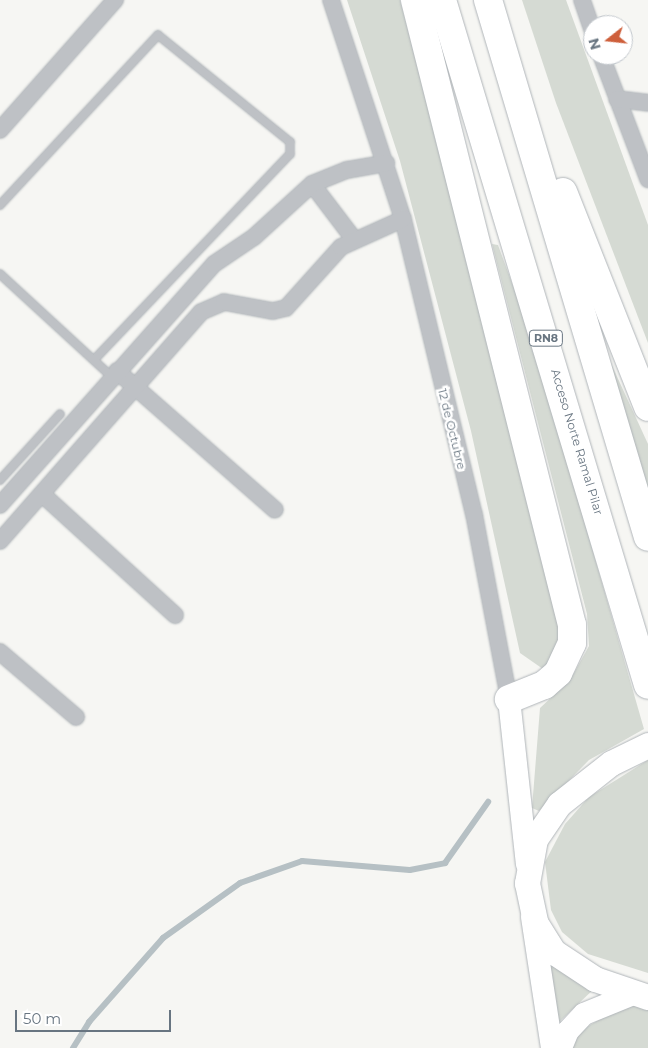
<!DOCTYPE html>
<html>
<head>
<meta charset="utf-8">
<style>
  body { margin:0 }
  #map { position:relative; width:648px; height:1048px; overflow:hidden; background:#f6f6f3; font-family:Montserrat,sans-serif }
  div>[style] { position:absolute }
  .green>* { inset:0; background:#d5dad3 }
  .stream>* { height:6px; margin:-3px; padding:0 3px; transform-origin:3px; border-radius:3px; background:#b6c0c4 }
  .roads { filter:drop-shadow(0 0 1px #b0b5b9) drop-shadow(0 0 1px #b0b5b9) }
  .lane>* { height:8px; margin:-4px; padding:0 4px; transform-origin:4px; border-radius:4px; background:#bec1c5 }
  .street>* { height:16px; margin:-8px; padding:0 8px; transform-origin:8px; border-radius:8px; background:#bec1c5 }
  .secondary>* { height:22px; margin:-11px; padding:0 11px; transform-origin:11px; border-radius:11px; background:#fff }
  .primary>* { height:25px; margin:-12.5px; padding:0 12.5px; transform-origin:12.5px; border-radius:12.5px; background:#fff }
  .highway>* { height:28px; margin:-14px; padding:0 14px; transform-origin:14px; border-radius:14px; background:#fff }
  span { translate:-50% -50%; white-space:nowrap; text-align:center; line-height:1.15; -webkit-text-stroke:5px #fff; paint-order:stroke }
  .shield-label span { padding:1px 4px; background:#fff; border:1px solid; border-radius:4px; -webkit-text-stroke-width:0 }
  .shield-label { font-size:11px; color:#687581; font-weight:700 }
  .street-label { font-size:12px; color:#687581 }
  .north { position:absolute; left:583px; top:15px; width:50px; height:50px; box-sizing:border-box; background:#fff; border:1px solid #c3c8cd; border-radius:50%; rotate:254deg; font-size:14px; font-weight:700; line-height:20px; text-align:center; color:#687581 }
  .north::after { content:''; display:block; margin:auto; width:18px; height:22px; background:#ce5f3b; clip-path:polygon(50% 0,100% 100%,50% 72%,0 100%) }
  .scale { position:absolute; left:15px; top:1010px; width:156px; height:22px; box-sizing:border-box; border:2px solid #687581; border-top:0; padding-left:6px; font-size:15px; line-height:18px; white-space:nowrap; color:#687581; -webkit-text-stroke:4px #fff; paint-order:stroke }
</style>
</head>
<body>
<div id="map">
  <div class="green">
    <i style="clip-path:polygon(347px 0,400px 0,565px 627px,558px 658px,543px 669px,520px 653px,471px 431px,400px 161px)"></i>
    <i style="clip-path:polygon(522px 0,566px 0,648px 225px,648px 343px,556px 103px)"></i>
    <i style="clip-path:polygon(492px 244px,498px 245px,530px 332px,644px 729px,589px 760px,539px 811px,532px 808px,540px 708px,570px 680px,589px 646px,587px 614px)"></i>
    <i style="clip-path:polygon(608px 357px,648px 444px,648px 505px)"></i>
    <i style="clip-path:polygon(648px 760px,648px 973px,588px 954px,562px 932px,551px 910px,545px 862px,565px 824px,589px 797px)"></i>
    <i style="clip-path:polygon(546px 961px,595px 988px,559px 1022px)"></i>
    <i style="clip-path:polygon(627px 1003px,648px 1006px,648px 1048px,571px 1048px,580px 1031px)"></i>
  </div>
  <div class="stream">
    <i style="left:73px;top:1048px;width:31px;rotate:-58deg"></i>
    <i style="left:89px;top:1022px;width:112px;rotate:-48.6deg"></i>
    <i style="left:163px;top:938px;width:95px;rotate:-35.5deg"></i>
    <i style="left:240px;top:883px;width:66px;rotate:-19.5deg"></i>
    <i style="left:302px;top:861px;width:108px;rotate:4.8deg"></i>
    <i style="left:410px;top:870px;width:36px;rotate:-11deg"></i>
    <i style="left:445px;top:863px;width:75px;rotate:-54.8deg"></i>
  </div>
  <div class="roads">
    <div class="lane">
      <i style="left:0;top:205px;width:232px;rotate:-47.1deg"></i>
      <i style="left:158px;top:35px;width:170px;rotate:39deg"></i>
      <i style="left:290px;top:142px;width:12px;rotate:90deg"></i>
      <i style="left:290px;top:154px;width:284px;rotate:133.6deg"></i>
      <i style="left:0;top:274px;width:152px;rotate:42.6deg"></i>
      <i style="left:0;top:480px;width:89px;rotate:-47.7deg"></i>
    </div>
    <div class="street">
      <i style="left:331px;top:0;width:231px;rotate:71.8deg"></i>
      <i style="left:403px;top:219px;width:303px;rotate:76.5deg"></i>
      <i style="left:474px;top:514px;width:188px;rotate:79.3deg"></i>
      <i style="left:582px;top:0;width:34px;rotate:71deg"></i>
      <i style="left:601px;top:55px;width:133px;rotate:69.2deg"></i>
      <i style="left:617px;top:99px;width:31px;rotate:7deg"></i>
      <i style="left:0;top:130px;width:174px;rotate:-48.5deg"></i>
      <i style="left:312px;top:184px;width:68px;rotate:52.8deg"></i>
      <i style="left:117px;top:371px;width:210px;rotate:41.3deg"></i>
      <i style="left:42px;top:494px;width:180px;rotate:42.3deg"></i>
      <i style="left:0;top:505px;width:322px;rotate:-48.4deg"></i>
      <i style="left:214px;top:264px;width:48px;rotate:-34deg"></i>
      <i style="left:254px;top:237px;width:79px;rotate:-42.4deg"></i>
      <i style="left:312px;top:184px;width:38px;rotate:-22deg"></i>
      <i style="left:347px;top:170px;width:40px;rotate:-10deg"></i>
      <i style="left:0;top:541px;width:305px;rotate:-48.7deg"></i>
      <i style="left:201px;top:312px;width:25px;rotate:-23deg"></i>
      <i style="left:224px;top:302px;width:50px;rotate:10.4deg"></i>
      <i style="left:273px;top:311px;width:13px;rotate:-13deg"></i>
      <i style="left:286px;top:308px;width:82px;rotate:-48deg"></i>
      <i style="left:341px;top:247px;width:68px;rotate:-24.3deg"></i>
      <i style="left:0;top:652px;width:100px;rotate:40.5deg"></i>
    </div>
    <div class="secondary">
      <i style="left:509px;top:699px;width:166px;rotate:83.8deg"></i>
      <i style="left:532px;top:917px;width:133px;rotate:81.3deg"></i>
      <i style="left:561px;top:1048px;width:18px;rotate:-68deg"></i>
      <i style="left:568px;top:1031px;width:23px;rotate:-47deg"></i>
      <i style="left:584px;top:1014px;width:53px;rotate:-22.2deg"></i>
    </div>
    <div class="primary">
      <i style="left:648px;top:745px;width:41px;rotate:154.1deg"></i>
      <i style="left:611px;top:763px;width:66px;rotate:141.7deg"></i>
      <i style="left:559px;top:804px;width:42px;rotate:124.4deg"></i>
      <i style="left:535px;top:839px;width:45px;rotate:100.3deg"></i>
      <i style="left:527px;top:883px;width:40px;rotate:78deg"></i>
      <i style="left:535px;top:922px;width:36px;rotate:58deg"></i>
      <i style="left:554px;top:952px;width:49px;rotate:33.4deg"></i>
      <i style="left:595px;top:979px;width:56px;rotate:18.8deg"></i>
    </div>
    <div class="highway">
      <i style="left:415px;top:0;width:644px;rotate:75.9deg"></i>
      <i style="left:572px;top:625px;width:18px;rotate:90deg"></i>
      <i style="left:572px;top:643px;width:33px;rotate:115deg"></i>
      <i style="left:558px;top:673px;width:18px;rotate:139deg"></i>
      <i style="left:544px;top:685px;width:38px;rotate:158deg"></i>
      <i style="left:442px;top:0;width:715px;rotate:73.26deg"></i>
      <i style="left:488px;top:0;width:560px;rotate:73.41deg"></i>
      <i style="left:563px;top:192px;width:231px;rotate:68.4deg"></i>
    </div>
  </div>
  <div class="shield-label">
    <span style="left:546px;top:338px">RN8</span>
  </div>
  <div class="street-label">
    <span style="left:452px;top:429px;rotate:76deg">12 de Octubre</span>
    <span style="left:577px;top:442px;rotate:73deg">Acceso Norte Ramal Pilar</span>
  </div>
  <div class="north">N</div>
  <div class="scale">50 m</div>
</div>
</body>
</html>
